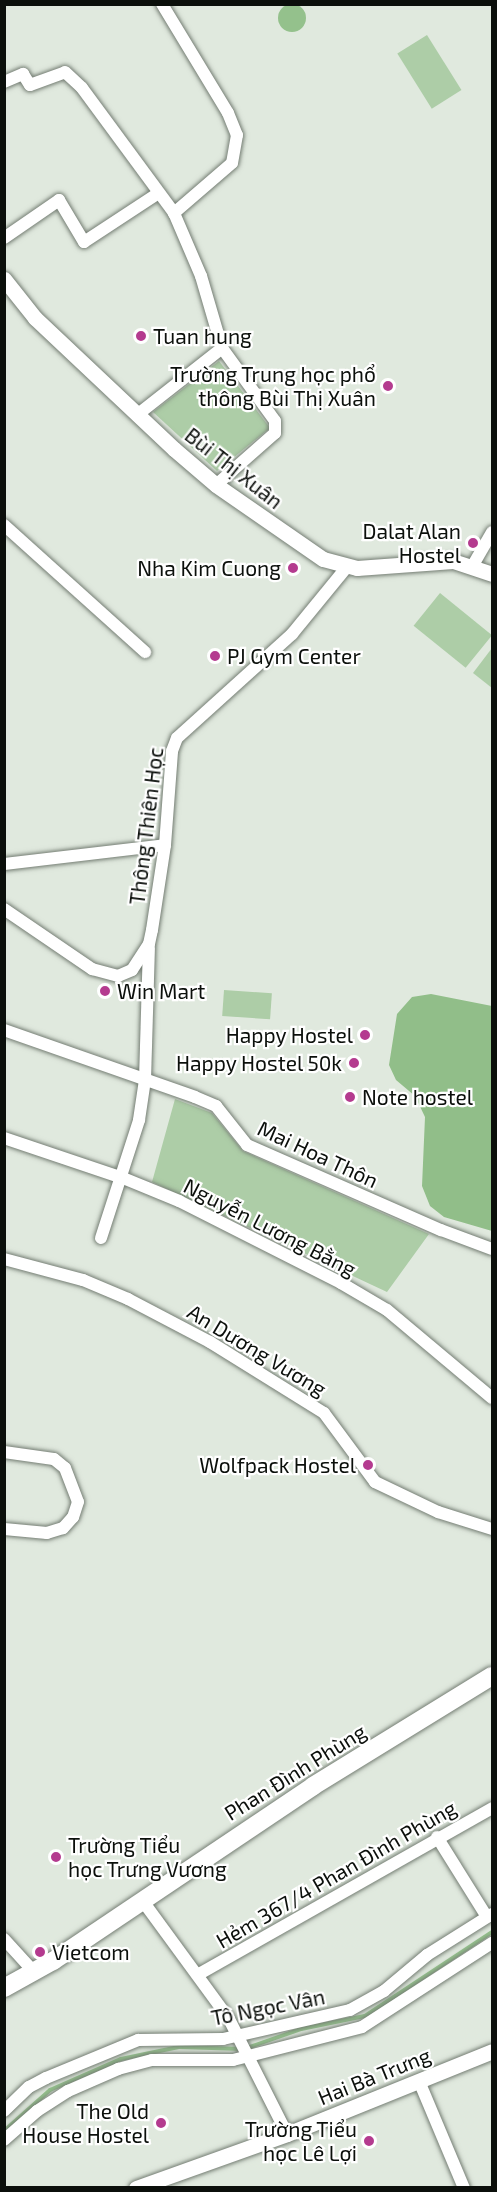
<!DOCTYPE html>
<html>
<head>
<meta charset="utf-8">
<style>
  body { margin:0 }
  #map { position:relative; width:497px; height:2192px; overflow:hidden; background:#e0e9de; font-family:"Exo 2",sans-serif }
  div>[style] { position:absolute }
  .green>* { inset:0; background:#adcda7; transform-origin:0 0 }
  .forest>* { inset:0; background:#91be89 }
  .water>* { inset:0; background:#94c18c }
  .round { border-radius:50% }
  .stream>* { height:4px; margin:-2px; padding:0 2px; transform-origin:2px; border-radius:2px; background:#94c18c }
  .roads { filter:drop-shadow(0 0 2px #747d73) drop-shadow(0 0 2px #747d73) }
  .minor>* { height:12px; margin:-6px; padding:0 6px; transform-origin:6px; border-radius:6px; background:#fff }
  .tertiary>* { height:15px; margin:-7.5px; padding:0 7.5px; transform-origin:7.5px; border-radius:7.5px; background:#fff }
  .secondary>* { height:18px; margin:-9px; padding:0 9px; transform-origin:9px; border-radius:9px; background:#fff }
  .dots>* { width:16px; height:16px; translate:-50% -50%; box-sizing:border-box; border:3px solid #fff; border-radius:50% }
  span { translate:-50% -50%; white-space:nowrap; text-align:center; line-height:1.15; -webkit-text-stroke:4.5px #fff; paint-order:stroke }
  .poi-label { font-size:21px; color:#0b0f0b }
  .left { translate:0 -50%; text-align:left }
  .right { translate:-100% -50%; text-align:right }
  .street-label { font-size:21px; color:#0b0f0b }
  .frame { position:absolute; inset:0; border:6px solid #0b0f0b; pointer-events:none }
</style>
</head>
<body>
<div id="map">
  <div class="green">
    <i style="left:427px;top:35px;width:65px;height:35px;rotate:58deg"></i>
    <i style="clip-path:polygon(219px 361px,270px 428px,217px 471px,153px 412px)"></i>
    <i style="left:440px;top:593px;width:67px;height:42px;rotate:39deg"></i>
    <i style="clip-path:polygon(492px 648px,492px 688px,473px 673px)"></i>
    <i style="left:224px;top:990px;width:48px;height:26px;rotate:4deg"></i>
    <i style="clip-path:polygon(175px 1099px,212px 1113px,243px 1151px,429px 1234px,387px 1292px,152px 1182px)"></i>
  </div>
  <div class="forest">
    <i style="clip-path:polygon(431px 994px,492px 1006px,492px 1231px,444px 1217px,430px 1206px,422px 1186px,425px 1117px,415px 1096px,396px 1080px,389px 1065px,397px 1014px,412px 997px)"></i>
  </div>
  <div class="water">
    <i class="round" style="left:278px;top:4px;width:28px;height:28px"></i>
  </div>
  <div class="stream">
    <i style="left:4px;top:2131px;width:62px;rotate:-41.7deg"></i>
    <i style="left:50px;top:2090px;width:77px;rotate:-23.6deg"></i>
    <i style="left:121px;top:2059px;width:59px;rotate:-11.7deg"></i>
    <i style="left:179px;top:2047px;width:65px;rotate:1.8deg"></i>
    <i style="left:244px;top:2049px;width:60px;rotate:-19.3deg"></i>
    <i style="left:301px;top:2029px;width:65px;rotate:-11.5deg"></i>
    <i style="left:365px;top:2016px;width:152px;rotate:-33.5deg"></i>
  </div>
  <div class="roads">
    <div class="minor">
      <i style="left:162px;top:4px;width:127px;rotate:58.8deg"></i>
      <i style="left:228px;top:113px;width:24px;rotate:68deg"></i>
      <i style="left:237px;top:135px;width:28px;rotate:100deg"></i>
      <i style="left:232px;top:163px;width:77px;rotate:139.2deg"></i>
      <i style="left:174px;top:213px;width:69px;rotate:66.8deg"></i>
      <i style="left:201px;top:276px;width:75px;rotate:73.7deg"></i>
      <i style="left:222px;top:348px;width:90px;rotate:54deg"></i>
      <i style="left:275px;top:421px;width:12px;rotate:90deg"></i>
      <i style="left:275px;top:433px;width:79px;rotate:138.6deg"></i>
      <i style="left:4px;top:82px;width:21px;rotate:-23deg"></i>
      <i style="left:23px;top:74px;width:13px;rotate:58deg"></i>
      <i style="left:30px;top:85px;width:37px;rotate:-20deg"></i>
      <i style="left:65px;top:72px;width:23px;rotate:43deg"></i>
      <i style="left:82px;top:88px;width:155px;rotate:53.6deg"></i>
      <i style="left:4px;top:238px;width:67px;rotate:-34.6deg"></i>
      <i style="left:59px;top:200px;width:49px;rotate:59.2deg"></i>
      <i style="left:84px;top:242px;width:87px;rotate:-33.3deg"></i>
      <i style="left:137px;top:415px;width:108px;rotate:-38.2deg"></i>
      <i style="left:4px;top:525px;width:190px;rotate:42deg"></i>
      <i style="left:473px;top:565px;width:38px;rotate:-60deg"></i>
      <i style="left:4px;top:864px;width:162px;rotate:-6.7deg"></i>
      <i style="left:4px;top:909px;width:107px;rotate:34.3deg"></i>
      <i style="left:92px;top:969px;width:27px;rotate:15deg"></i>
      <i style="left:118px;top:976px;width:15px;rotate:-23deg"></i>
      <i style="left:132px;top:970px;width:31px;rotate:-57deg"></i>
      <i style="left:149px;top:944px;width:14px;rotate:-78deg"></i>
      <i style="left:152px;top:930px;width:86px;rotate:-81.3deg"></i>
      <i style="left:165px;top:845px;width:94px;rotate:-85.7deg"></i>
      <i style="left:172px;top:751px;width:14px;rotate:-69deg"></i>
      <i style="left:177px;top:738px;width:155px;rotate:-42.1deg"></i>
      <i style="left:292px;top:634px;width:85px;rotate:-50.7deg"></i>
      <i style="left:4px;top:1030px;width:202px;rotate:19.3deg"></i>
      <i style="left:195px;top:1097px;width:23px;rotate:23deg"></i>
      <i style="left:216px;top:1106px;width:50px;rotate:51.5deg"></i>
      <i style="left:247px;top:1145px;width:212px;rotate:23.7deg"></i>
      <i style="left:441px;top:1230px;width:54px;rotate:20.4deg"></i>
      <i style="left:4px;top:1138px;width:126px;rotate:18.6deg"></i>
      <i style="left:123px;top:1178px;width:61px;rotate:22.3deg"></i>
      <i style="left:179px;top:1201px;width:182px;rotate:26.8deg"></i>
      <i style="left:341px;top:1283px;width:53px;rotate:30.4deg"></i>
      <i style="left:387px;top:1310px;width:137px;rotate:40deg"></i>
      <i style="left:101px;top:1238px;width:124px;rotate:-72.1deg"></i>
      <i style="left:139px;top:1120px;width:40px;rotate:-81.5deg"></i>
      <i style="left:145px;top:1080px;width:132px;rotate:-88.3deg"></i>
      <i style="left:4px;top:1259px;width:82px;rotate:14.9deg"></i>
      <i style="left:83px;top:1280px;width:49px;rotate:22.9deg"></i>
      <i style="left:128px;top:1299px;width:93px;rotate:27.7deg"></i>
      <i style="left:210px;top:1342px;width:134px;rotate:31.9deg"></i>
      <i style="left:324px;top:1413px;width:86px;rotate:53.5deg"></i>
      <i style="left:375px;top:1482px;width:70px;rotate:25.5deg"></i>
      <i style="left:438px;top:1512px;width:57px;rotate:17.5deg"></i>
      <i style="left:4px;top:1452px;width:50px;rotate:8deg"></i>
      <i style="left:54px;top:1459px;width:14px;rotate:39deg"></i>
      <i style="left:65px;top:1468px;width:36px;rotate:69deg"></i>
      <i style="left:78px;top:1502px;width:16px;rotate:108deg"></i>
      <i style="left:73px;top:1517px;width:15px;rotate:132deg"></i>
      <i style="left:63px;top:1528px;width:17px;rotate:163deg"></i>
      <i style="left:47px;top:1533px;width:43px;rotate:-174.7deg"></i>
      <i style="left:437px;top:1837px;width:94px;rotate:58deg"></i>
      <i style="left:142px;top:1900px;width:147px;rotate:53.8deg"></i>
      <i style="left:229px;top:2019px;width:129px;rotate:63.2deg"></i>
      <i style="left:4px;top:1939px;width:45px;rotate:47.7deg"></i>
      <i style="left:199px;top:1974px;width:337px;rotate:-29.5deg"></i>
      <i style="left:419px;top:2081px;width:116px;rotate:67.2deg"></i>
      <i style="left:4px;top:2111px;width:35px;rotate:-44deg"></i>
      <i style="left:29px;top:2087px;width:19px;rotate:-28deg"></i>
      <i style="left:46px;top:2078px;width:100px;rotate:-22.4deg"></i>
      <i style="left:138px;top:2040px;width:85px;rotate:-0.7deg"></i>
      <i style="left:223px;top:2039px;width:130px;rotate:-12.9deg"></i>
      <i style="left:350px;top:2010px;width:39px;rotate:-29deg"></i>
      <i style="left:384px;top:1991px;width:56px;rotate:-39.9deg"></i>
      <i style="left:427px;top:1955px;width:77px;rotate:-32.2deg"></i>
      <i style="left:4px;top:2140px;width:44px;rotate:-41.3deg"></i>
      <i style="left:37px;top:2111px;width:37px;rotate:-33deg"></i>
      <i style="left:68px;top:2091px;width:55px;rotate:-23.7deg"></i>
      <i style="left:118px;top:2069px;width:35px;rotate:-15deg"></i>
      <i style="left:152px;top:2060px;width:81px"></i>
      <i style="left:233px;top:2060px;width:133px;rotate:-14.3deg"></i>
      <i style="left:362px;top:2027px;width:155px;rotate:-32.9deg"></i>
    </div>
    <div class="tertiary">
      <i style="left:4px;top:279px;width:50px;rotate:51.5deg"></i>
      <i style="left:35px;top:318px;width:191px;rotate:43.3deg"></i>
      <i style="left:174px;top:449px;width:55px;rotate:40.6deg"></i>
      <i style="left:216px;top:485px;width:130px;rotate:34.7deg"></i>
      <i style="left:323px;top:559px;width:35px;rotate:15deg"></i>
      <i style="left:357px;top:568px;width:96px;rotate:-4.2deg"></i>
      <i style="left:453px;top:561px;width:41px;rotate:18.4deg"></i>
      <i style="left:136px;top:2188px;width:160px;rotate:-19.7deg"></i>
      <i style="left:287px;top:2134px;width:221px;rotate:-22deg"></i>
    </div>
    <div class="secondary">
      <i style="left:4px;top:1988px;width:56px;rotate:-28.9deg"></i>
      <i style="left:53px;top:1961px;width:313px;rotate:-33.9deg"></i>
      <i style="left:313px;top:1786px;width:210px;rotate:-31.6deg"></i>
    </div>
  </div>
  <div class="dots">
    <i style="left:141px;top:336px;background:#b43b8f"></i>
    <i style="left:388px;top:386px;background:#b43b8f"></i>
    <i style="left:473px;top:543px;background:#b43b8f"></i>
    <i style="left:293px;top:568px;background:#b43b8f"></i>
    <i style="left:215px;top:656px;background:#b43b8f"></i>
    <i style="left:105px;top:991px;background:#b43b8f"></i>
    <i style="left:365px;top:1035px;background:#b43b8f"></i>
    <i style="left:354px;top:1063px;background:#b43b8f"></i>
    <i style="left:350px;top:1097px;background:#b43b8f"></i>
    <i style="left:368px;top:1465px;background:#b43b8f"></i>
    <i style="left:56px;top:1857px;background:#b43b8f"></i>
    <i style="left:40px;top:1952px;background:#b43b8f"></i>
    <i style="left:161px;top:2123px;background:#b43b8f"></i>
    <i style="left:369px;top:2141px;background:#b43b8f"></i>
  </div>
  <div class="poi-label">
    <span class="left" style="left:153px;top:336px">Tuan hung</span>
    <span class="right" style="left:376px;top:386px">Trường Trung học phổ<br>thông Bùi Thị Xuân</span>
    <span class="right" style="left:461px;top:543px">Dalat Alan<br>Hostel</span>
    <span class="right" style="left:281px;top:568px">Nha Kim Cuong</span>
    <span class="left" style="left:227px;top:656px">PJ Gym Center</span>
    <span class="left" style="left:117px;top:991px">Win Mart</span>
    <span class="right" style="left:353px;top:1035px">Happy Hostel</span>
    <span class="right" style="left:342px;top:1063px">Happy Hostel 50k</span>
    <span class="left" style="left:362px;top:1097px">Note hostel</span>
    <span class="right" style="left:356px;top:1465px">Wolfpack Hostel</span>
    <span class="left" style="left:68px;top:1857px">Trường Tiểu<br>học Trưng Vương</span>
    <span class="left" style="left:52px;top:1952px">Vietcom</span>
    <span class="right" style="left:149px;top:2123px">The Old<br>House Hostel</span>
    <span class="right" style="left:357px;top:2141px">Trường Tiểu<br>học Lê Lợi</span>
  </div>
  <div class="street-label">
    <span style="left:234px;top:468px;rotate:38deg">Bùi Thị Xuân</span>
    <span style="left:146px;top:826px;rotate:-83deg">Thông Thiên Học</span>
    <span style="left:318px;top:1154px;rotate:25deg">Mai Hoa Thôn</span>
    <span style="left:270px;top:1227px;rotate:27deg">Nguyễn Lương Bằng</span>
    <span style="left:257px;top:1350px;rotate:31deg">An Dương Vương</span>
    <span style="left:295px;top:1772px;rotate:-32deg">Phan Đình Phùng</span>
    <span style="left:336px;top:1874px;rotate:-30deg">Hẻm 367/4 Phan Đình Phùng</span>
    <span style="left:268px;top:2007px;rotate:-11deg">Tô Ngọc Vân</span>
    <span style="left:374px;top:2076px;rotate:-22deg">Hai Bà Trưng</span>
  </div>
  <div class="frame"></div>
</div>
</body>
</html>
